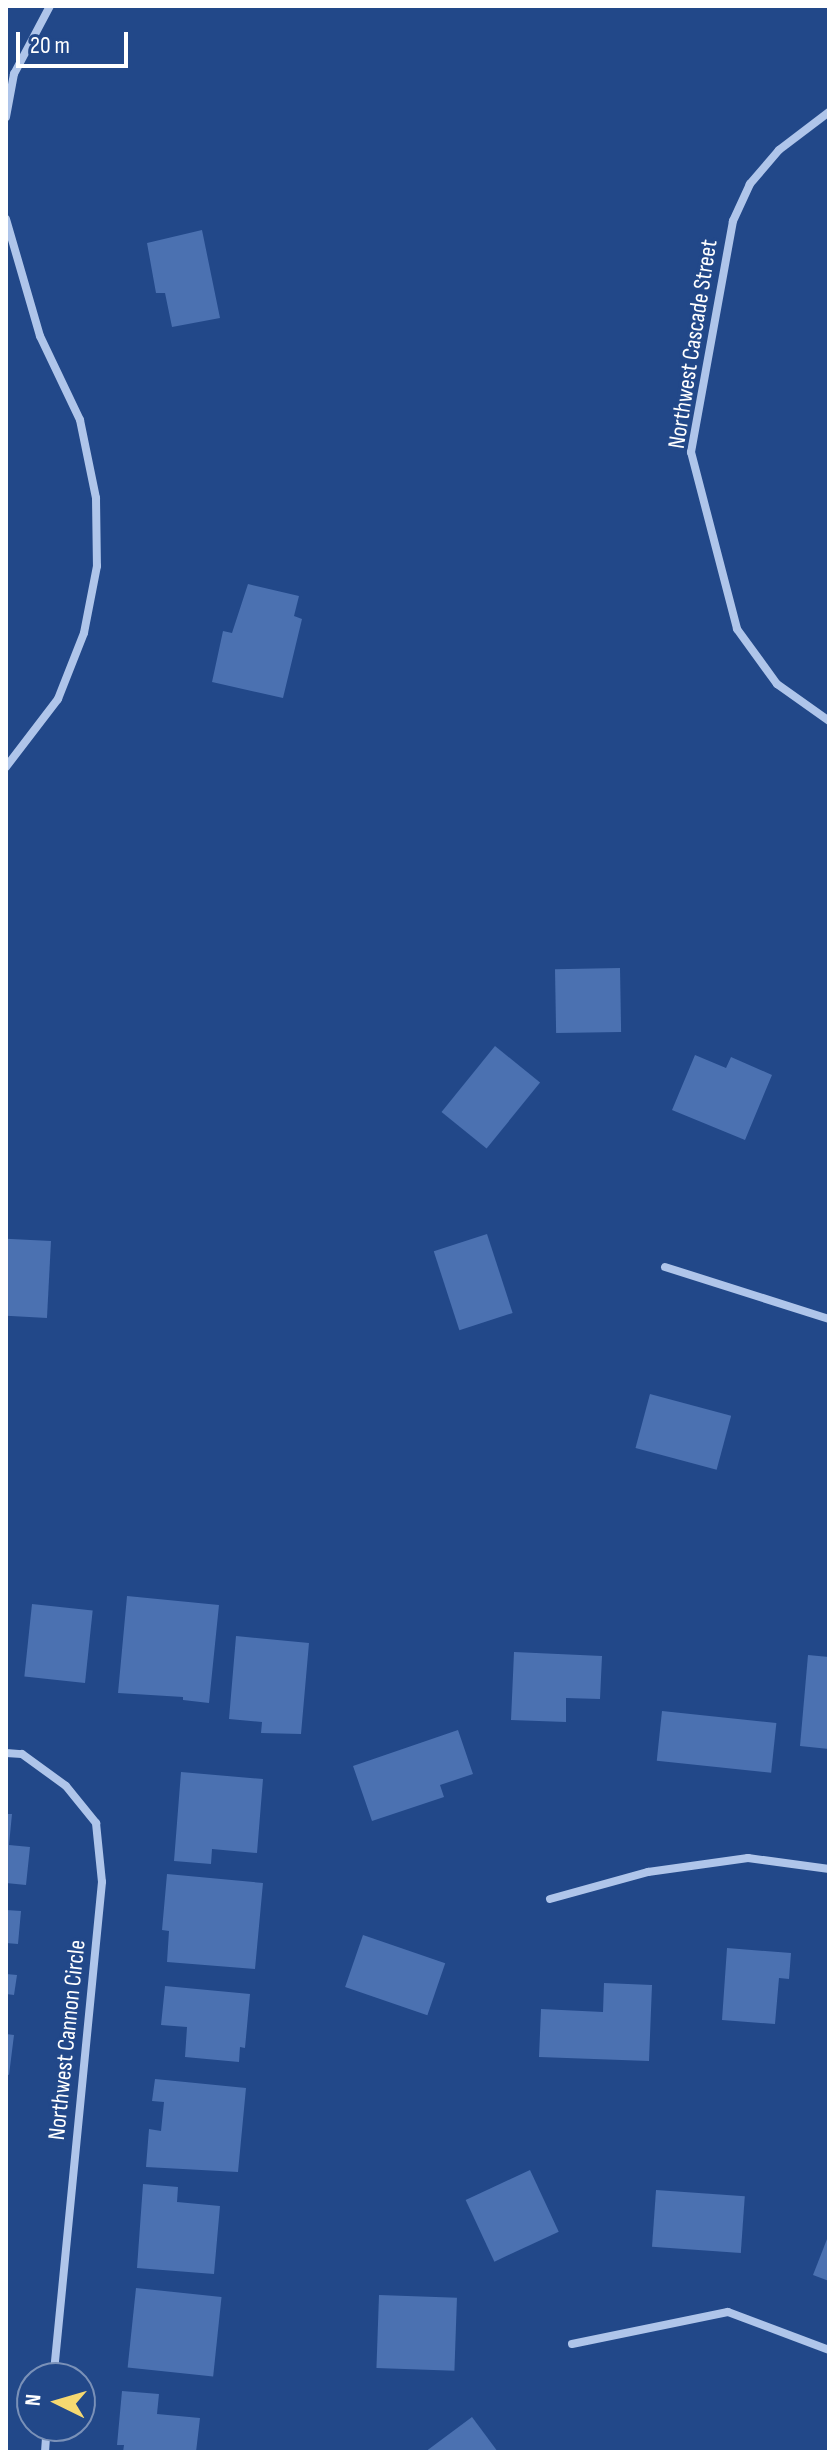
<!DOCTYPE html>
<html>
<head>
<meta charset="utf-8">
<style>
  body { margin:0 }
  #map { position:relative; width:835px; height:2458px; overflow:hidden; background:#224889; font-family:"Sofia Sans Condensed",sans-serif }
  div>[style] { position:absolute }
  .building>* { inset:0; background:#4b71b1; transform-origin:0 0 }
  .minor>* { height:8px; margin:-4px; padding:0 4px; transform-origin:4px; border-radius:4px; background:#afc5ea }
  span { translate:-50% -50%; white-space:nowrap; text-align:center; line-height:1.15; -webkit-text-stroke:7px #224889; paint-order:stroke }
  .street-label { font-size:24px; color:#fff }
  .frame { position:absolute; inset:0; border:8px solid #fff; pointer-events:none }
  .north { position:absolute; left:16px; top:2362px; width:80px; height:80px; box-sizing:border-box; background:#224889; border:2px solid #7a91b8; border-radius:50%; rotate:275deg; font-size:22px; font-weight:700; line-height:32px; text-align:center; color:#fff }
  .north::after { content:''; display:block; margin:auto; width:28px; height:36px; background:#f6d971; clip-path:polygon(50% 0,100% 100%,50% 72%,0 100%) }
  .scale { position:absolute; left:16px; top:32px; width:112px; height:36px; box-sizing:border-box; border:4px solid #fff; border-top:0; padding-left:10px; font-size:24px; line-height:28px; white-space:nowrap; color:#fff; -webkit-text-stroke:6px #224889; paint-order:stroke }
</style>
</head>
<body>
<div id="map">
  <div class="building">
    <i style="clip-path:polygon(202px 230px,220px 318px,172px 327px,165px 293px,156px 293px,147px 243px)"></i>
    <i style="clip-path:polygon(248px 584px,299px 596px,294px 616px,302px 619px,283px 698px,212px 682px,223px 631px,232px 633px)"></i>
    <i style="left:620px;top:968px;width:64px;height:65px;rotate:89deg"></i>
    <i style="left:495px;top:1046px;width:58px;height:85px;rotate:39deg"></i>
    <i style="clip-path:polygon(695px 1055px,726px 1068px,731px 1057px,772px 1075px,745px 1140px,672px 1110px)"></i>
    <i style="left:487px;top:1234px;width:83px;height:56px;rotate:72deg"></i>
    <i style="left:51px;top:1241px;width:77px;height:45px;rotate:93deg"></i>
    <i style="left:650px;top:1394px;width:84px;height:56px;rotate:15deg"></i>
    <i style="clip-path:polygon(127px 1596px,219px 1605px,209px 1703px,183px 1700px,183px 1697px,118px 1693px)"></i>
    <i style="left:32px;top:1604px;width:61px;height:73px;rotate:6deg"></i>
    <i style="clip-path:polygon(236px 1636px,309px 1643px,301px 1734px,261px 1733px,262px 1722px,229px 1719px)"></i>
    <i style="clip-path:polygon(514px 1652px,602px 1656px,600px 1699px,566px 1698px,566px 1722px,511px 1720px)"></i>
    <i style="clip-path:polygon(808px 1655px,829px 1657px,829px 1749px,800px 1746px)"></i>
    <i style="left:662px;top:1711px;width:115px;height:50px;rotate:6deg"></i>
    <i style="clip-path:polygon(458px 1730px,473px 1774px,440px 1785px,444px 1797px,372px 1821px,353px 1766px)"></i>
    <i style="clip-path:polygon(181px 1772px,263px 1779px,257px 1853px,212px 1849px,211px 1864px,174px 1861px)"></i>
    <i style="clip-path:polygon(6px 1814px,12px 1814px,9px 1845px,30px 1847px,26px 1885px,6px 1883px)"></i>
    <i style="clip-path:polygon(167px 1874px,263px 1883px,255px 1969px,167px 1962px,169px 1931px,162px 1930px)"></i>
    <i style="clip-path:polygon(6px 1910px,21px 1911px,18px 1944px,6px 1943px)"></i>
    <i style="left:363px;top:1935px;width:87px;height:55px;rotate:19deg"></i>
    <i style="clip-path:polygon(727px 1948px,791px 1953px,789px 1979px,779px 1978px,775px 2024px,722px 2020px)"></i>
    <i style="clip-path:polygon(6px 1974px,17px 1975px,14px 1995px,6px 1994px)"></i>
    <i style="clip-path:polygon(604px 1983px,652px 1985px,649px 2061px,539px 2057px,541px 2009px,603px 2012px)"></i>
    <i style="clip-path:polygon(165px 1986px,250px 1994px,245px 2048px,240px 2047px,239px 2062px,185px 2057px,187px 2027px,161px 2025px)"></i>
    <i style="clip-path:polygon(6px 2034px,14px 2035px,9px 2075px,6px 2074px)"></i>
    <i style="clip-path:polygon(155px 2079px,246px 2088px,238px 2172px,146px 2167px,149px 2129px,161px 2131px,164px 2102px,152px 2101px)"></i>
    <i style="left:530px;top:2170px;width:68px;height:71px;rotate:65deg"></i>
    <i style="clip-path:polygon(143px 2184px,178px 2187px,177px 2202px,220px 2206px,214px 2274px,137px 2268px)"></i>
    <i style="left:656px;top:2190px;width:89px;height:57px;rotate:4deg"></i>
    <i style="clip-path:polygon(829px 2234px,829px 2281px,813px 2275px)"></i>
    <i style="left:136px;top:2288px;width:86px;height:80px;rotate:6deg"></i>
    <i style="left:379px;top:2295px;width:78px;height:73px;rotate:2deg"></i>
    <i style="clip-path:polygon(122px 2391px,159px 2394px,157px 2414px,200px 2418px,196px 2452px,123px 2452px,124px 2445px,117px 2445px)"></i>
    <i style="clip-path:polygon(472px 2417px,498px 2452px,425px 2452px)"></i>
  </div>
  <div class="minor">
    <i style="left:829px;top:112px;width:63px;rotate:142.8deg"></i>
    <i style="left:779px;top:150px;width:45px;rotate:130.5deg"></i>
    <i style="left:750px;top:184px;width:41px;rotate:114.7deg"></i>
    <i style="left:733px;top:221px;width:235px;rotate:100.3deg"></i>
    <i style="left:691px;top:452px;width:183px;rotate:75.4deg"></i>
    <i style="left:737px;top:629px;width:68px;rotate:54deg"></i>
    <i style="left:777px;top:684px;width:64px;rotate:35.4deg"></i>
    <i style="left:6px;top:117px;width:44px;rotate:-79.5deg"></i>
    <i style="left:14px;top:74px;width:77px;rotate:-62.1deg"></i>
    <i style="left:6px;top:219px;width:122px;rotate:73.8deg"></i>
    <i style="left:40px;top:336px;width:93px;rotate:64.5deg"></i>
    <i style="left:80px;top:420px;width:80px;rotate:78.4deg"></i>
    <i style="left:96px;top:498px;width:68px;rotate:89.2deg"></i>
    <i style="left:97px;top:566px;width:68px;rotate:101deg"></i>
    <i style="left:84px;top:633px;width:71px;rotate:111.5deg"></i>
    <i style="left:58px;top:699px;width:86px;rotate:127.4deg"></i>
    <i style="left:665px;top:1267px;width:172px;rotate:17.6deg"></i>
    <i style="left:6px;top:1753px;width:16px;rotate:4deg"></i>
    <i style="left:22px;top:1754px;width:54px;rotate:36deg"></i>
    <i style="left:66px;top:1786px;width:48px;rotate:51deg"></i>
    <i style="left:96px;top:1823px;width:59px;rotate:84.2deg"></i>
    <i style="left:102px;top:1882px;width:498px;rotate:95.6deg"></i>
    <i style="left:550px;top:1899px;width:102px;rotate:-15.4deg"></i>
    <i style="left:648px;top:1872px;width:101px;rotate:-8deg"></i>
    <i style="left:748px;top:1858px;width:82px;rotate:7.7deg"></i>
    <i style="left:572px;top:2344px;width:159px;rotate:-11.6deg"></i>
    <i style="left:728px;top:2312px;width:108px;rotate:20.6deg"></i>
    <i style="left:45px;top:2452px;width:26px;rotate:-86deg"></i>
  </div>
  <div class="street-label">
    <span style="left:693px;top:344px;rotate:-81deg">Northwest Cascade Street</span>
    <span style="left:67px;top:2040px;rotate:-84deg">Northwest Cannon Circle</span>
  </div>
  <div class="frame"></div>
  <div class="north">N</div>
  <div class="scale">20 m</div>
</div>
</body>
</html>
